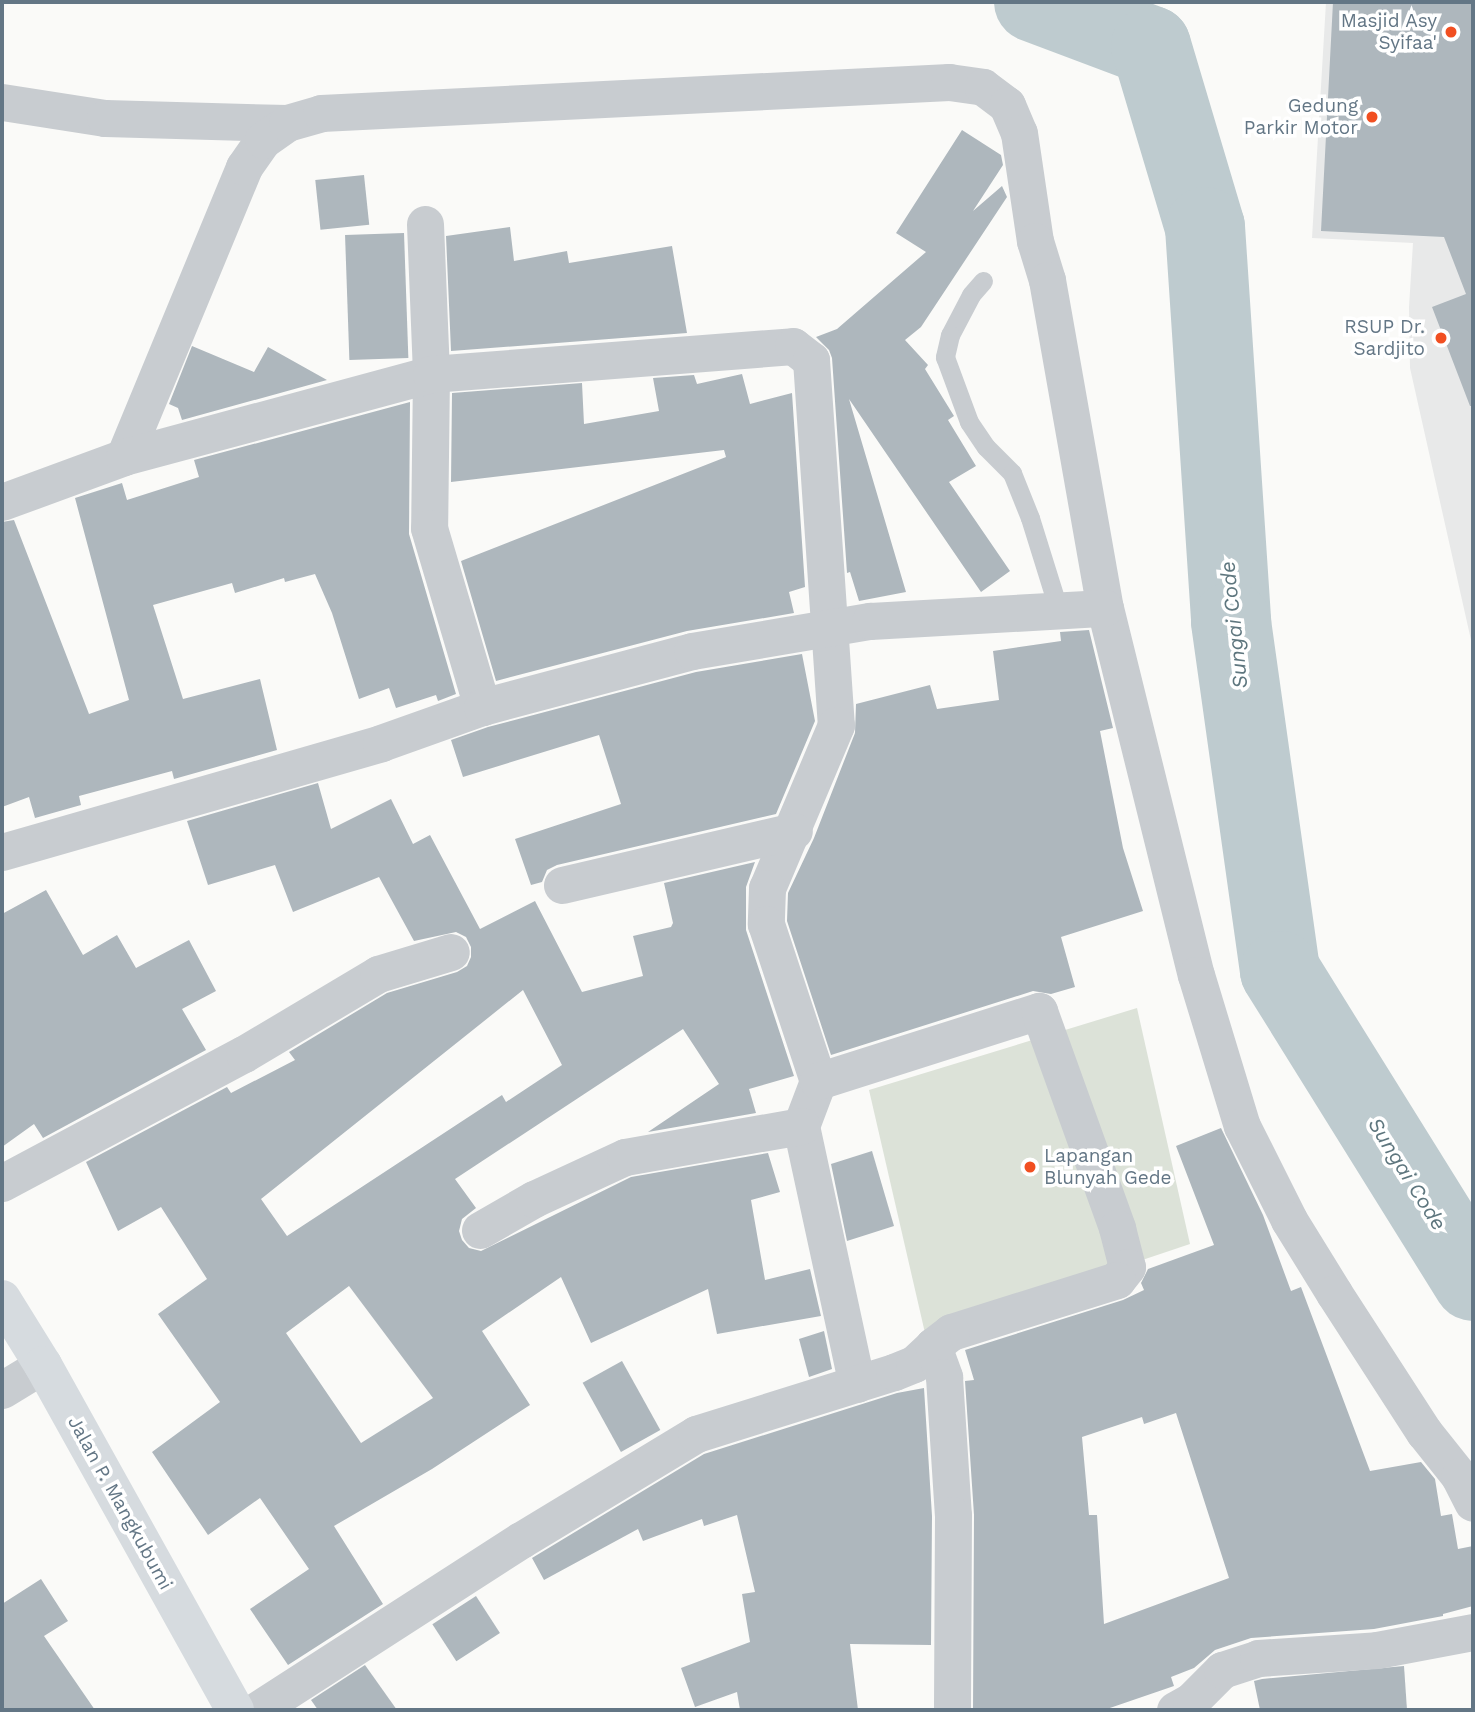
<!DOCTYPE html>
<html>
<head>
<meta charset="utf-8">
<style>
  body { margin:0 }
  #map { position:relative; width:1475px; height:1712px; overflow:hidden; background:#fafaf8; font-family:"Work Sans",sans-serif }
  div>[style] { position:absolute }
  .built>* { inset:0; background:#e8e9e9 }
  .green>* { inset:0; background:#dce2d8 }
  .river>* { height:80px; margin:-40px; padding:0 40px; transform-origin:40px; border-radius:40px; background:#becbcf }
  .building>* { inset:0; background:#aeb7bd; transform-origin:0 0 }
  .service>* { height:19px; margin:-9.5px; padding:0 9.5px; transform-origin:9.5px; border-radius:9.5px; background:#c8ccd0 }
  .minor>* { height:37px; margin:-18.5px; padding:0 18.5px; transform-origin:18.5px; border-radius:18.5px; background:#c8ccd0 }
  .primary>* { height:38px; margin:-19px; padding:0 19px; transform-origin:19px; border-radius:19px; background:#d6dbdf }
  .dots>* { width:19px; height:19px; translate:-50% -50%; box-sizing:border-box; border:4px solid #fff; border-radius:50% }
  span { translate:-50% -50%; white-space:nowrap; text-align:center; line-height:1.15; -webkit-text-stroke:7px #fff; paint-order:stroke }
  .poi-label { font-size:19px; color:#637685 }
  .right { translate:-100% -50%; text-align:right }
  .left { translate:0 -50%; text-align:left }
  .street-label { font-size:19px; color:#637685 }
  .water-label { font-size:21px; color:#5e767e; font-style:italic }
  .frame { position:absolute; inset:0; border:4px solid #637685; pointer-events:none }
</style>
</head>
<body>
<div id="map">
  <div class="built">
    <i style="clip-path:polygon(1326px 2px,1473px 2px,1471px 640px,1410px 368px,1409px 307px,1413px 243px,1312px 238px)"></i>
  </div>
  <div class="green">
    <i style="clip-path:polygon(1137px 1008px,1190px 1244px,925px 1333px,869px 1090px)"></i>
  </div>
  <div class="river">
    <i style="left:1034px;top:2px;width:125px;rotate:20.6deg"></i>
    <i style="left:1151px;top:46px;width:189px;rotate:73.4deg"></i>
    <i style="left:1205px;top:227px;width:396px;rotate:86.2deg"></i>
    <i style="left:1231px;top:622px;width:352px;rotate:82deg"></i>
    <i style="left:1280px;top:971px;width:365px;rotate:58.1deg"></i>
  </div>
  <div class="building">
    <i style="clip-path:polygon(1333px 2px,1473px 2px,1473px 406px,1470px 406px,1432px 307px,1466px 294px,1444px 237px,1321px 231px)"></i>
    <i style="clip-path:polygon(962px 130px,1001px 155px,1003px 165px,973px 211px,1002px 186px,1007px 197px,921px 327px,905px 340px,928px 365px,925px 369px,954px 416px,948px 420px,976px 466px,949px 482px,1010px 571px,981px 592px,849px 399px,906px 592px,859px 601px,850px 572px,847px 573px,832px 358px,829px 350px,816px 337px,837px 329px,926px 252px,896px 233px)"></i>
    <i style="left:364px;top:175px;width:50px;height:49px;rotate:84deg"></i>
    <i style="clip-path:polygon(510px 227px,514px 261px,567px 251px,569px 263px,672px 246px,687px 333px,451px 351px,446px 236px)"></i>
    <i style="left:404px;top:233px;width:125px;height:59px;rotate:88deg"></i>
    <i style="clip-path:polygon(192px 346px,254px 372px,268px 347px,327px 380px,182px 420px,178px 408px,169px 404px)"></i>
    <i style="clip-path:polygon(742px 374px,750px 404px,792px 393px,805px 587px,789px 592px,794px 613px,687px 631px,496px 681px,461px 561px,726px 457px,724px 450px,451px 482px,452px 393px,582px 383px,584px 424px,659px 411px,653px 378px,694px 375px,697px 384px)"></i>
    <i style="clip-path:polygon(410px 402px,409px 534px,456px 694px,438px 701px,436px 695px,396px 708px,389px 688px,359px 699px,332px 613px,315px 574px,285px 582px,284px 578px,235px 593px,232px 583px,153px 605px,183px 699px,260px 679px,277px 750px,174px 779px,172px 771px,79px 796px,81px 805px,35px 818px,29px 797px,2px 807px,2px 522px,14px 520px,89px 714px,129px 700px,75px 498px,122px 483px,127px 500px,199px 477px,194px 460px)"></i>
    <i style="clip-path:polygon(1089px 630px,1113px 728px,1100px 731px,1123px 848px,1143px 911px,1061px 937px,1075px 987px,1051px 994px,1033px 991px,831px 1055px,787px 921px,788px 893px,814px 838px,855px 733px,856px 704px,930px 685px,937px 709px,999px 700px,993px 651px,1061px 641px,1060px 632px)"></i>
    <i style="clip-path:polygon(802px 654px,815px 721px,776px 814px,557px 865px,547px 870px,542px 882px,531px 885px,515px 839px,621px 804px,599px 735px,463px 777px,451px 740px,488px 727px,696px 672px)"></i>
    <i style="clip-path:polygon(evenodd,318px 783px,331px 829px,391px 799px,413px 844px,430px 835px,480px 929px,535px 901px,582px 992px,643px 976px,633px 936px,671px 927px,673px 923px,664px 883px,755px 862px,746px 887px,746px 930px,794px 1076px,749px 1089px,756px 1113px,648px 1132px,719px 1084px,683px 1029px,455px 1179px,476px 1208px,462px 1219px,459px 1231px,462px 1240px,469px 1248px,481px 1251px,631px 1177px,768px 1153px,780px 1192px,751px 1200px,765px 1280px,810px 1269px,821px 1316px,717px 1334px,708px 1289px,591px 1343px,561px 1277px,482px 1331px,530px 1405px,432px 1469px,334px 1526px,383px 1604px,288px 1665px,250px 1609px,309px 1569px,260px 1498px,208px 1535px,152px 1452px,220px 1402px,158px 1314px,207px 1279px,161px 1207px,118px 1231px,86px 1162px,227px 1087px,231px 1093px,295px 1060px,289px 1052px,387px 993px,457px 972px,467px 966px,471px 957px,471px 947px,466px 937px,456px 932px,414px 941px,379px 877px,293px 912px,275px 865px,208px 885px,187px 821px,318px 783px,523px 990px,562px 1065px,506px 1102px,502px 1095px,287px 1236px,261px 1199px,523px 990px,318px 783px,349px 1286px,433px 1398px,361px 1443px,286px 1333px,349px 1286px)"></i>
    <i style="clip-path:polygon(46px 890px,83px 955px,117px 935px,136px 968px,189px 940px,216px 991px,182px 1009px,206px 1050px,43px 1138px,34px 1124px,2px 1147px,2px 914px)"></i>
    <i style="clip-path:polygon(evenodd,1221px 1128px,1263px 1215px,1291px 1291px,1301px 1287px,1370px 1471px,1421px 1462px,1435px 1479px,1441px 1516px,1452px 1514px,1458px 1549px,1473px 1546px,1473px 1606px,1443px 1614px,1443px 1616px,1374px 1629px,1251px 1638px,1215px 1650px,1194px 1668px,1171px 1677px,1174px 1686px,1104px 1710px,973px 1710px,974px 1515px,965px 1381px,974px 1380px,965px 1350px,1123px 1300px,1144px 1290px,1141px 1283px,1148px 1269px,1214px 1245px,1176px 1146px,1221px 1128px,1176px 1413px,1229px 1578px,1104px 1624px,1097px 1515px,1089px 1515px,1082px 1437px,1142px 1417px,1144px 1424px,1176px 1413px)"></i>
    <i style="clip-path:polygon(872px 1151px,894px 1226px,847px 1241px,831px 1164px)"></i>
    <i style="clip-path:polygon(824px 1331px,832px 1369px,809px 1377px,799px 1339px)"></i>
    <i style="left:622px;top:1361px;width:79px;height:45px;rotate:61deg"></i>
    <i style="clip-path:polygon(924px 1388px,932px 1516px,931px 1645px,850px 1644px,858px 1710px,740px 1710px,737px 1692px,695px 1707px,681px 1668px,750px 1642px,742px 1594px,755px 1592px,737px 1515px,704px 1526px,702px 1519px,643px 1541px,638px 1529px,544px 1580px,532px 1558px,704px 1454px,897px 1393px)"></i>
    <i style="clip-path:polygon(41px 1579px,68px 1621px,44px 1636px,95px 1710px,2px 1710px,2px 1604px)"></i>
    <i style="left:476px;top:1596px;width:44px;height:52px;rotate:57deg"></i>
    <i style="clip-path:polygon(365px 1665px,397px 1710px,318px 1710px,311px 1700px)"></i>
    <i style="clip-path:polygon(1404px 1666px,1407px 1710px,1260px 1710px,1254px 1681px,1262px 1679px)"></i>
  </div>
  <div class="service">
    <i style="left:983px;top:281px;width:18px;rotate:131deg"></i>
    <i style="left:971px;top:295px;width:45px;rotate:117.7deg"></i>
    <i style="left:950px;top:335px;width:23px;rotate:103deg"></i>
    <i style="left:945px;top:357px;width:69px;rotate:69.7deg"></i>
    <i style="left:969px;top:422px;width:30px;rotate:56deg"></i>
    <i style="left:986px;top:447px;width:37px;rotate:45deg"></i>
    <i style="left:1012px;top:473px;width:48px;rotate:68.2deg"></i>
    <i style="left:1030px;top:518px;width:97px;rotate:72.7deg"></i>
  </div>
  <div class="minor">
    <i style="left:2px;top:102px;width:104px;rotate:8.8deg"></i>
    <i style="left:105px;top:118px;width:182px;rotate:1.6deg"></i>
    <i style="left:425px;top:224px;width:150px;rotate:87.7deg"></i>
    <i style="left:431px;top:374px;width:154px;rotate:90.7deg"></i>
    <i style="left:429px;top:528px;width:187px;rotate:73.5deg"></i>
    <i style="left:124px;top:457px;width:314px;rotate:-67.5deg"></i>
    <i style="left:244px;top:167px;width:33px;rotate:-55deg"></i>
    <i style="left:263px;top:140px;width:29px;rotate:-35deg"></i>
    <i style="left:287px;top:123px;width:35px;rotate:-16deg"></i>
    <i style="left:321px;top:113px;width:629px;rotate:-2.83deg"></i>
    <i style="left:949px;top:82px;width:34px;rotate:8deg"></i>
    <i style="left:983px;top:87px;width:30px;rotate:37deg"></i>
    <i style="left:1007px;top:105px;width:30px;rotate:67deg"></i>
    <i style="left:1019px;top:133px;width:109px;rotate:81.6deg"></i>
    <i style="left:1035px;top:241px;width:41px;rotate:72.9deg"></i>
    <i style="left:1047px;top:280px;width:333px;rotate:80deg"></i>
    <i style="left:1105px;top:608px;width:378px;rotate:76.1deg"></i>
    <i style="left:1196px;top:975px;width:158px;rotate:73.1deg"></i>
    <i style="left:1242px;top:1126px;width:105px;rotate:63.4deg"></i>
    <i style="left:1289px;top:1220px;width:86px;rotate:58.3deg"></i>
    <i style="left:1334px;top:1293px;width:166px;rotate:57.1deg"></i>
    <i style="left:1424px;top:1432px;width:56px;rotate:51.5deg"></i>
    <i style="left:1459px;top:1476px;width:30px;rotate:63deg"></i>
    <i style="left:2px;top:502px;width:130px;rotate:-20.2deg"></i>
    <i style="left:124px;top:457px;width:318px;rotate:-15.1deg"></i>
    <i style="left:431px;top:374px;width:363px;rotate:-4.4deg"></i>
    <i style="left:793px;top:346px;width:23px;rotate:38deg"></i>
    <i style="left:811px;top:360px;width:366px;rotate:86.1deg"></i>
    <i style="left:836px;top:725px;width:177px;rotate:112.9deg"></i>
    <i style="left:767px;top:888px;width:36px;rotate:92deg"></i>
    <i style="left:766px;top:924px;width:165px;rotate:71.7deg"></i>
    <i style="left:818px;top:1081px;width:48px;rotate:110.7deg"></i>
    <i style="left:801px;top:1126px;width:264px;rotate:77.8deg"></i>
    <i style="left:2px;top:852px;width:394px;rotate:-16deg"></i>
    <i style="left:381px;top:743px;width:107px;rotate:-19.6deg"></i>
    <i style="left:482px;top:707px;width:217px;rotate:-14.9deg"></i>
    <i style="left:692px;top:651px;width:181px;rotate:-9.6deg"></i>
    <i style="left:870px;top:621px;width:235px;rotate:-3.2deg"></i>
    <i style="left:562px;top:885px;width:238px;rotate:-13.1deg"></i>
    <i style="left:818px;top:1081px;width:232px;rotate:-17.6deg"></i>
    <i style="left:1039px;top:1011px;width:231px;rotate:70.2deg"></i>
    <i style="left:1117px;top:1228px;width:40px;rotate:75.6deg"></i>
    <i style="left:1127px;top:1267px;width:16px;rotate:128deg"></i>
    <i style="left:1117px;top:1280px;width:174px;rotate:162.6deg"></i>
    <i style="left:951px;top:1332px;width:23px;rotate:142deg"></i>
    <i style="left:2px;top:1183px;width:274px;rotate:-28.1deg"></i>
    <i style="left:244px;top:1054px;width:156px;rotate:-30.8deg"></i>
    <i style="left:378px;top:974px;width:76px;rotate:-16.8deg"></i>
    <i style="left:480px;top:1230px;width:62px;rotate:-29.9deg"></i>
    <i style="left:534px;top:1199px;width:100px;rotate:-24.8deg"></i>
    <i style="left:625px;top:1157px;width:179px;rotate:-10deg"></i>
    <i style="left:2px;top:1390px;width:48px;rotate:-31.4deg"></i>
    <i style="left:257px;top:1710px;width:314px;rotate:-32.8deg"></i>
    <i style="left:521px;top:1540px;width:205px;rotate:-31.2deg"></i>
    <i style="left:696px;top:1434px;width:207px;rotate:-17.4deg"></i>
    <i style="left:894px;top:1372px;width:22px;rotate:-22deg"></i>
    <i style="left:914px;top:1364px;width:26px;rotate:-43deg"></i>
    <i style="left:933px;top:1346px;width:33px;rotate:70deg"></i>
    <i style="left:944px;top:1377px;width:138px;rotate:86.3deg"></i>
    <i style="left:953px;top:1515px;width:195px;rotate:90.3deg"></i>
    <i style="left:1175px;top:1710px;width:18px;rotate:-29deg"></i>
    <i style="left:1191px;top:1701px;width:44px;rotate:-45deg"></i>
    <i style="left:1222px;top:1670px;width:38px;rotate:-18deg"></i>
    <i style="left:1258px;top:1658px;width:119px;rotate:-3.8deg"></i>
    <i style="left:1377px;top:1650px;width:98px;rotate:-10.6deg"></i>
  </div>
  <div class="primary">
    <i style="left:2px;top:1299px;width:78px;rotate:58.2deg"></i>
    <i style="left:43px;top:1365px;width:395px;rotate:60.9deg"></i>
  </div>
  <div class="dots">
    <i style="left:1451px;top:32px;background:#f14f21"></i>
    <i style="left:1372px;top:117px;background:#f14f21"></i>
    <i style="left:1441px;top:338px;background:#f14f21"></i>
    <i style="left:1030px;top:1167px;background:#f14f21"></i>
  </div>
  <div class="poi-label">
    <span class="right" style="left:1437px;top:32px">Masjid Asy<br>Syifaa'</span>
    <span class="right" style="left:1358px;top:117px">Gedung<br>Parkir Motor</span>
    <span class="right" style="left:1425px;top:338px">RSUP Dr.<br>Sardjito</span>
    <span class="left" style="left:1044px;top:1167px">Lapangan<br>Blunyah Gede</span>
  </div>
  <div class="street-label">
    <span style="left:120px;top:1503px;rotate:61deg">Jalan P. Mangkubumi</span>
  </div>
  <div class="water-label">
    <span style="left:1234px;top:625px;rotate:-96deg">Sungai Code</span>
    <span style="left:1407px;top:1174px;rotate:58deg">Sungai Code</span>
  </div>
  <div class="frame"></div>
</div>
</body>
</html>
